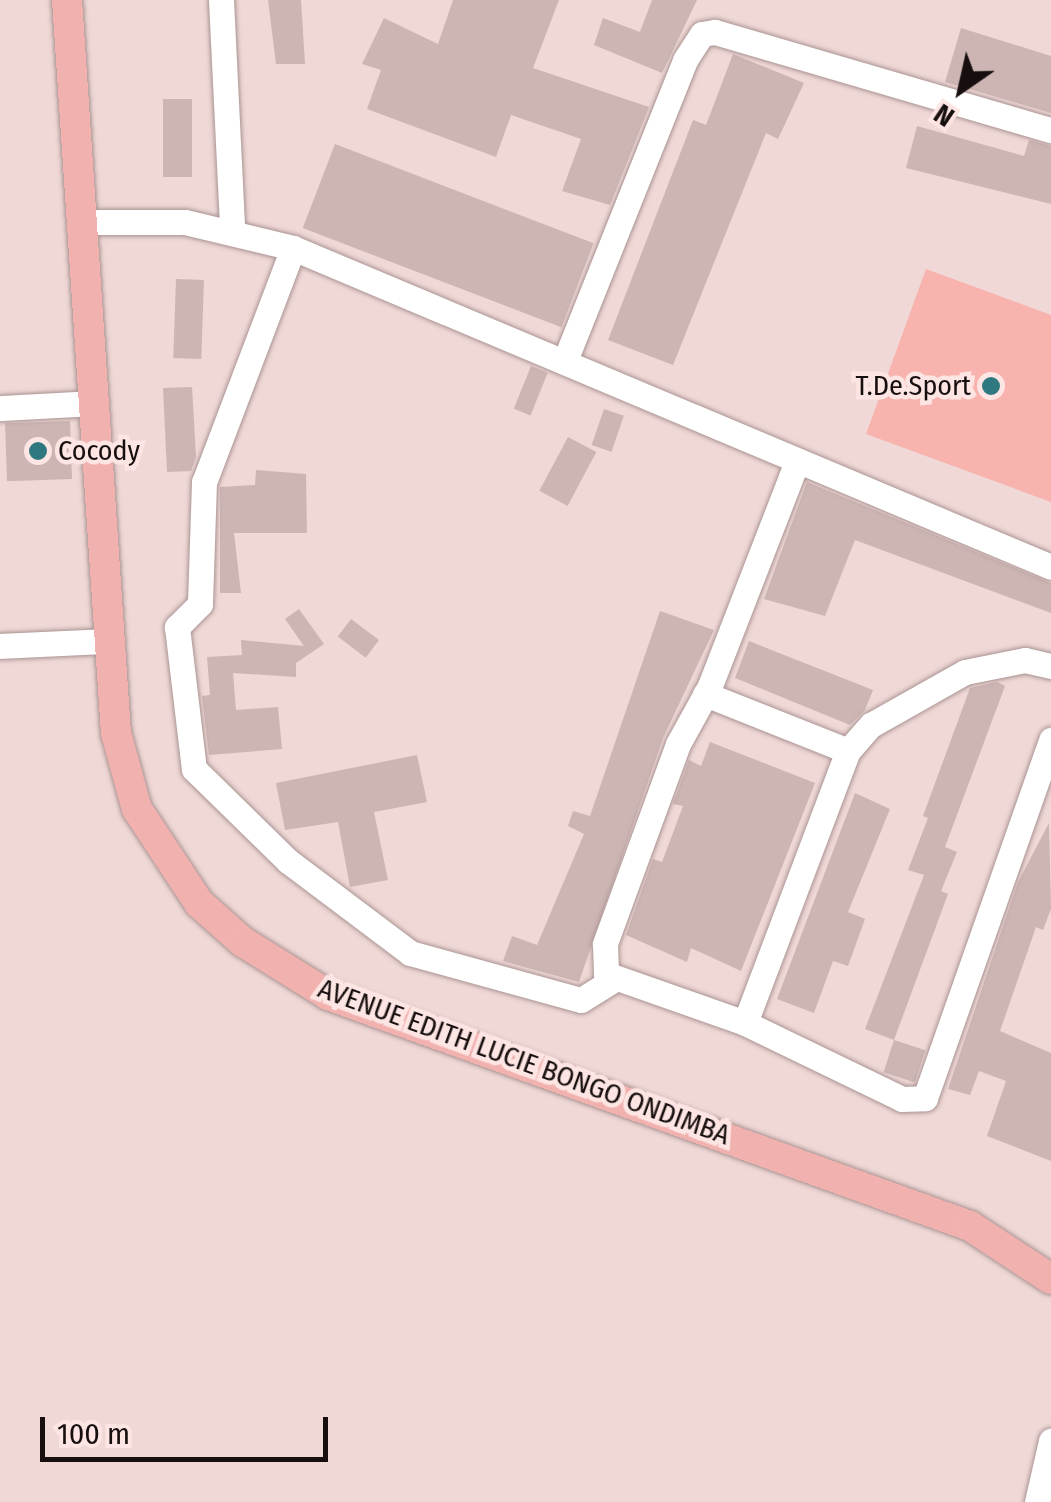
<!DOCTYPE html>
<html>
<head>
<meta charset="utf-8">
<style>
  body { margin:0 }
  #map { position:relative; width:1051px; height:1502px; overflow:hidden; background:#efd8d6; font-family:"Fira Sans Condensed",sans-serif }
  div>[style] { position:absolute }
  .green>* { inset:0; background:#f8b3ae }
  .building>* { inset:0; background:#ccb5b3; transform-origin:0 0 }
  .roads { filter:drop-shadow(0 0 2px #aa9492) drop-shadow(0 0 2px #aa9492) }
  .minor>* { height:25px; margin:-12.5px; padding:0 12.5px; transform-origin:12.5px; border-radius:12.5px; background:#fff }
  .major>* { height:30px; margin:-15px; padding:0 15px; transform-origin:15px; border-radius:15px; background:#f1b2af }
  .dots>* { width:28px; height:28px; translate:-50% -50%; box-sizing:border-box; border:5px solid #fde5e3; border-radius:50% }
  span { translate:-50% -50%; white-space:nowrap; text-align:center; line-height:1.15; -webkit-text-stroke:9px #fde5e3; paint-order:stroke }
  .poi-label { font-size:28px; color:#170f0f }
  .right { translate:-100% -50%; text-align:right }
  .left { translate:0 -50%; text-align:left }
  .street-label { font-size:28px; color:#170f0f }
  .north { position:absolute; left:911px; top:40px; width:100px; height:100px; -webkit-text-stroke:8px #fde5e3; paint-order:stroke; rotate:214deg; font-size:28px; font-weight:700; line-height:40px; text-align:center; color:#170f0f }
  .north::after { content:''; display:block; margin:auto; width:35px; height:45px; background:#170f0f; clip-path:polygon(50% 0,100% 100%,50% 72%,0 100%) }
  .scale { position:absolute; left:40px; top:1417px; width:288px; height:45px; box-sizing:border-box; border:5px solid #170f0f; border-top:0; padding-left:12px; font-size:30px; line-height:35px; white-space:nowrap; color:#170f0f; -webkit-text-stroke:8px #fde5e3; paint-order:stroke }
</style>
</head>
<body>
<div id="map">
  <div class="green">
    <i style="clip-path:polygon(926px 269px,1051px 315px,1051px 502px,866px 434px)"></i>
  </div>
  <div class="building">
    <i style="clip-path:polygon(268px 0,301px 0,305px 64px,276px 64px)"></i>
    <i style="clip-path:polygon(453px 0,559px 0,533px 68px,649px 107px,610px 205px,562px 191px,581px 139px,511px 115px,496px 157px,367px 109px,381px 70px,362px 64px,384px 18px,438px 44px)"></i>
    <i style="clip-path:polygon(652px 0,697px 0,662px 73px,594px 45px,603px 18px,640px 32px)"></i>
    <i style="clip-path:polygon(961px 28px,1051px 56px,1051px 113px,945px 82px)"></i>
    <i style="clip-path:polygon(733px 54px,804px 83px,778px 139px,766px 133px,673px 365px,608px 340px,693px 120px,706px 125px)"></i>
    <i style="left:163px;top:99px;width:29px;height:78px"></i>
    <i style="clip-path:polygon(917px 126px,1024px 156px,1029px 140px,1051px 146px,1051px 204px,906px 168px)"></i>
    <i style="left:335px;top:144px;width:277px;height:90px;rotate:21deg"></i>
    <i style="left:176px;top:279px;width:28px;height:79px;rotate:2deg"></i>
    <i style="left:531px;top:366px;width:18px;height:46px;rotate:22deg"></i>
    <i style="clip-path:polygon(192px 387px,196px 457px,191px 471px,167px 472px,163px 388px)"></i>
    <i style="left:604px;top:409px;width:21px;height:38px;rotate:19deg"></i>
    <i style="left:70px;top:421px;width:58px;height:65px;rotate:88deg"></i>
    <i style="left:568px;top:437px;width:32px;height:61px;rotate:28deg"></i>
    <i style="clip-path:polygon(256px 470px,306px 474px,307px 533px,234px 533px,241px 593px,220px 593px,220px 487px,255px 485px)"></i>
    <i style="clip-path:polygon(807px 482px,1051px 583px,1051px 613px,855px 540px,825px 616px,764px 599px)"></i>
    <i style="clip-path:polygon(299px 609px,324px 644px,296px 663px,296px 677px,233px 673px,236px 710px,278px 707px,282px 749px,209px 755px,202px 696px,210px 695px,207px 657px,242px 655px,241px 640px,304px 646px,285px 619px)"></i>
    <i style="clip-path:polygon(660px 611px,714px 630px,663px 738px,579px 982px,503px 961px,512px 936px,537px 945px,584px 834px,568px 826px,573px 811px,590px 816px)"></i>
    <i style="left:351px;top:619px;width:35px;height:22px;rotate:37deg"></i>
    <i style="clip-path:polygon(749px 641px,873px 690px,865px 710px,850px 725px,735px 678px)"></i>
    <i style="clip-path:polygon(997px 682px,1005px 686px,945px 847px,957px 852px,941px 891px,948px 894px,894px 1040px,865px 1029px,924px 875px,908px 870px,928px 818px,923px 816px,970px 688px)"></i>
    <i style="clip-path:polygon(710px 742px,815px 783px,741px 971px,691px 948px,687px 962px,626px 935px,653px 859px,662px 862px,683px 806px,673px 804px,689px 760px,701px 766px)"></i>
    <i style="clip-path:polygon(417px 755px,427px 802px,374px 812px,388px 880px,350px 887px,338px 822px,285px 830px,276px 783px)"></i>
    <i style="clip-path:polygon(855px 793px,890px 809px,848px 912px,865px 919px,848px 966px,833px 961px,814px 1013px,777px 999px)"></i>
    <i style="clip-path:polygon(1049px 823px,1051px 909px,1043px 930px,1036px 927px,1000px 1031px,1051px 1053px,1051px 1161px,987px 1136px,1006px 1081px,979px 1071px,970px 1095px,948px 1089px,1018px 882px)"></i>
    <i style="left:894px;top:1040px;width:33px;height:34px;rotate:18deg"></i>
  </div>
  <div class="roads">
    <div class="minor">
      <i style="left:221px;top:0;width:228px;rotate:87.2deg"></i>
      <i style="left:85px;top:222px;width:100px"></i>
      <i style="left:185px;top:222px;width:111px;rotate:13.5deg"></i>
      <i style="left:293px;top:248px;width:822px;rotate:22.82deg"></i>
      <i style="left:293px;top:248px;width:250px;rotate:110.8deg"></i>
      <i style="left:204px;top:482px;width:122px;rotate:91.9deg"></i>
      <i style="left:200px;top:604px;width:33px;rotate:135deg"></i>
      <i style="left:177px;top:627px;width:143px;rotate:83.2deg"></i>
      <i style="left:194px;top:769px;width:132px;rotate:44.4deg"></i>
      <i style="left:288px;top:861px;width:153px;rotate:37deg"></i>
      <i style="left:410px;top:953px;width:177px;rotate:15.4deg"></i>
      <i style="left:581px;top:1000px;width:39px;rotate:-32deg"></i>
      <i style="left:566px;top:358px;width:321px;rotate:-68.2deg"></i>
      <i style="left:685px;top:60px;width:31px;rotate:-57deg"></i>
      <i style="left:702px;top:34px;width:13px;rotate:-9deg"></i>
      <i style="left:715px;top:32px;width:350px;rotate:16.3deg"></i>
      <i style="left:0;top:408px;width:96px;rotate:-3deg"></i>
      <i style="left:796px;top:464px;width:238px;rotate:111.2deg"></i>
      <i style="left:710px;top:686px;width:66px;rotate:118.9deg"></i>
      <i style="left:678px;top:744px;width:213px;rotate:110.1deg"></i>
      <i style="left:605px;top:944px;width:30px;rotate:88deg"></i>
      <i style="left:606px;top:974px;width:147px;rotate:19.4deg"></i>
      <i style="left:745px;top:1023px;width:174px;rotate:25.8deg"></i>
      <i style="left:902px;top:1099px;width:23px;rotate:-2deg"></i>
      <i style="left:925px;top:1098px;width:380px;rotate:-70.6deg"></i>
      <i style="left:0;top:646px;width:107px;rotate:-2.7deg"></i>
      <i style="left:705px;top:694px;width:154px;rotate:21.7deg"></i>
      <i style="left:848px;top:751px;width:35px;rotate:-49deg"></i>
      <i style="left:871px;top:725px;width:108px;rotate:-29.4deg"></i>
      <i style="left:965px;top:672px;width:61px;rotate:-11.3deg"></i>
      <i style="left:1025px;top:660px;width:27px;rotate:13deg"></i>
      <i style="left:745px;top:1023px;width:291px;rotate:-69.3deg"></i>
      <i style="left:1037px;top:1502px;width:63px;rotate:-77.1deg"></i>
    </div>
    <div class="major">
      <i style="left:67px;top:0;width:735px;rotate:86.18deg"></i>
      <i style="left:116px;top:733px;width:79px;rotate:74.6deg"></i>
      <i style="left:137px;top:809px;width:113px;rotate:56.6deg"></i>
      <i style="left:199px;top:903px;width:59px;rotate:41.6deg"></i>
      <i style="left:243px;top:942px;width:100px;rotate:31.9deg"></i>
      <i style="left:328px;top:995px;width:682px;rotate:19.79deg"></i>
      <i style="left:970px;top:1226px;width:97px;rotate:33.2deg"></i>
    </div>
  </div>
  <div class="dots">
    <i style="left:991px;top:386px;background:#2f787f"></i>
    <i style="left:38px;top:451px;background:#2f787f"></i>
  </div>
  <div class="poi-label">
    <span class="right" style="left:971px;top:386px">T.De.Sport</span>
    <span class="left" style="left:58px;top:451px">Cocody</span>
  </div>
  <div class="street-label">
    <span style="left:524px;top:1062px;rotate:20deg">AVENUE EDITH LUCIE BONGO ONDIMBA</span>
  </div>
  <div class="north">N</div>
  <div class="scale">100 m</div>
</div>
</body>
</html>
